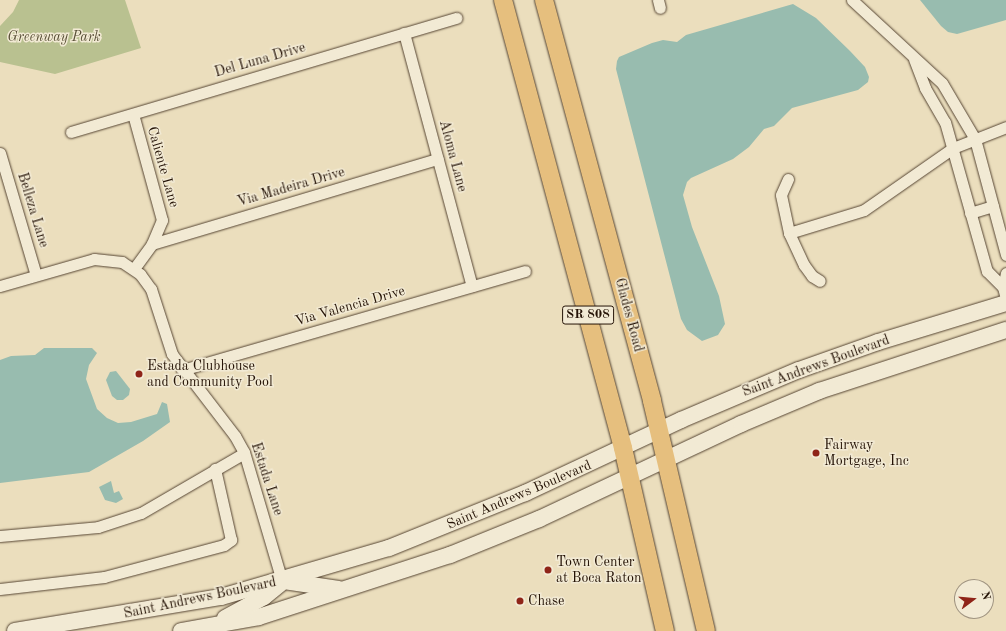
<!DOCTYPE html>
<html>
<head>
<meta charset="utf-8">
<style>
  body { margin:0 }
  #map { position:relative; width:1006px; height:631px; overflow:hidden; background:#ebdebd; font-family:"Old Standard TT",serif }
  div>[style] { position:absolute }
  .green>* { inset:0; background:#b9c190 }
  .water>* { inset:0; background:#98bcaf }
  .roads { filter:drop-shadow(0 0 1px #564533) drop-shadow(0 0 1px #564533) }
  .street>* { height:11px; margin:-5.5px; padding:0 5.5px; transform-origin:5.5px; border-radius:5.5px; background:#f2ead4 }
  .secondary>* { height:16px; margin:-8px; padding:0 8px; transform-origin:8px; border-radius:8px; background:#f2ead4 }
  .primary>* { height:18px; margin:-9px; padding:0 9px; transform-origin:9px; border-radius:9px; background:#e6bf7e }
  .dots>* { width:11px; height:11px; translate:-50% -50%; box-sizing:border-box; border:2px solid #f2ead4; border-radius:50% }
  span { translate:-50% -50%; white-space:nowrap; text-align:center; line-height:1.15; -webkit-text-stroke:3px #f2ead4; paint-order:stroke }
  .shield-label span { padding:1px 3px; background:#f2ead4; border:1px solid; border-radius:3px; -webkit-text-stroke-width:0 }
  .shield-label { font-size:13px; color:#241205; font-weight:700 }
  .park-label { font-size:14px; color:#584f36; font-style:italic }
  .street-label { font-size:14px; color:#241205 }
  .poi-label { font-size:14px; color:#241205 }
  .left { translate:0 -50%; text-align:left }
  .north { position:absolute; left:954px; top:579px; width:40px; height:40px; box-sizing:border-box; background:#f2ead4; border:1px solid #a09481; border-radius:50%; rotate:74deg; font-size:11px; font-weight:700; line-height:16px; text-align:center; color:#241205 }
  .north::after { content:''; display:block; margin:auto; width:14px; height:18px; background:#8f2418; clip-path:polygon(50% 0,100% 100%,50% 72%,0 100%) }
</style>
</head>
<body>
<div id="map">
  <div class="green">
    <i style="clip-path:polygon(19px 0,125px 0,141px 48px,55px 74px,0 62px,0 26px,13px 12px)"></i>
  </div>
  <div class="water">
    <i style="clip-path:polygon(920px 0,1006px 0,1006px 20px,957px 34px,948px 32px,941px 26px)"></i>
    <i style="clip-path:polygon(793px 4px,816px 18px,850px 51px,865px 67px,869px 77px,868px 82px,858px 90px,792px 108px,774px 126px,764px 129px,749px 147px,733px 159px,691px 178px,687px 182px,683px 195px,692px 227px,719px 296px,725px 324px,718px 335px,702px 341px,687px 330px,681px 319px,616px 69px,617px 61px,619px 57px,652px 43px,663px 40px,677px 42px,686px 35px)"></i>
    <i style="clip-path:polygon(44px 348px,92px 348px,97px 353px,89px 365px,86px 379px,97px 409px,107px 418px,118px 423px,131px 422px,157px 414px,162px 402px,167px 404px,170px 422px,143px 441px,89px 472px,0 483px,0 360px,11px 356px,35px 355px)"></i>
    <i style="clip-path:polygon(116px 371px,130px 389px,129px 395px,123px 400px,117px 400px,112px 396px,106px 380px,110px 372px)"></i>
    <i style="clip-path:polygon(111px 481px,114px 493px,119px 491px,123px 499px,116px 503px,105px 500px,99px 487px)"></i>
  </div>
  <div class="roads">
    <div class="street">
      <i style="left:658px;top:0;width:8px;rotate:76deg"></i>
      <i style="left:852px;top:0;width:122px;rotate:42.7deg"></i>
      <i style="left:942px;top:83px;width:65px;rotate:59.5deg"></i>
      <i style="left:975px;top:139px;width:120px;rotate:75deg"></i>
      <i style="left:404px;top:33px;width:262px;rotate:75deg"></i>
      <i style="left:914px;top:59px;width:31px;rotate:69deg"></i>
      <i style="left:925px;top:88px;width:39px;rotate:60deg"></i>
      <i style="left:945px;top:122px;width:155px;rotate:74.3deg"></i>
      <i style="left:987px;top:271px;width:23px;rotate:45deg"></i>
      <i style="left:133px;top:114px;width:110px;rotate:74.7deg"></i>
      <i style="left:162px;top:220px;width:26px;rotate:113deg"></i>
      <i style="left:152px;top:244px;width:31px;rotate:126deg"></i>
      <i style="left:71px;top:132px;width:402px;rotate:-16.5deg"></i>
      <i style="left:0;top:153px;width:127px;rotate:73.6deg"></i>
      <i style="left:788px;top:179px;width:17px;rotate:114deg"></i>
      <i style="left:781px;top:195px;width:39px;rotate:78deg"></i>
      <i style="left:789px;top:233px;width:35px;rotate:65deg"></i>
      <i style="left:804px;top:265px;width:14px;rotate:54deg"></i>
      <i style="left:812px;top:276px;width:9px;rotate:32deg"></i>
      <i style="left:970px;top:213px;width:24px;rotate:-17deg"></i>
      <i style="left:789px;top:233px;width:78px;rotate:-17deg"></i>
      <i style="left:864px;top:210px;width:108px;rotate:-34.9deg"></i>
      <i style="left:953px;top:148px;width:57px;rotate:-21.6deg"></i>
      <i style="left:152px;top:244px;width:298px;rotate:-16.6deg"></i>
      <i style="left:1006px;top:273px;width:14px;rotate:102deg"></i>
      <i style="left:1003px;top:287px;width:12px;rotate:76deg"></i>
      <i style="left:0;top:286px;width:98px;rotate:-16deg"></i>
      <i style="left:94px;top:259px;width:28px;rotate:6deg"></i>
      <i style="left:122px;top:262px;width:22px;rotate:34deg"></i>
      <i style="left:140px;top:274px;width:19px;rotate:54deg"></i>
      <i style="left:151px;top:289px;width:68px;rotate:72.1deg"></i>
      <i style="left:172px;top:354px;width:103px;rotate:52.5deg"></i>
      <i style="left:235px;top:436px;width:18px;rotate:61deg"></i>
      <i style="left:244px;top:452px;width:134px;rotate:73.6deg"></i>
      <i style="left:182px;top:370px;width:357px;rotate:-16.1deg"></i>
      <i style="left:0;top:536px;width:98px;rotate:-5.2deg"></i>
      <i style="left:98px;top:527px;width:45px;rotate:-18deg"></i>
      <i style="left:141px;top:513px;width:119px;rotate:-30.2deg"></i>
      <i style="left:0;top:589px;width:105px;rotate:-6.6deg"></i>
      <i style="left:104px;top:577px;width:124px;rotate:-14.9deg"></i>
      <i style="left:224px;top:545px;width:9px;rotate:-36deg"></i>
      <i style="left:231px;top:540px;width:73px;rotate:-102.7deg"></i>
    </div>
    <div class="secondary">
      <i style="left:284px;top:581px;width:55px;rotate:8.4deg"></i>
      <i style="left:225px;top:618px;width:44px;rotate:-28.3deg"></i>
      <i style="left:264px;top:597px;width:21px;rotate:-39deg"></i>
      <i style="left:15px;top:631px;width:209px;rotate:-9.4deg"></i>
      <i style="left:221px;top:597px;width:175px;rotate:-16.3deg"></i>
      <i style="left:389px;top:548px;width:147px;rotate:-22deg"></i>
      <i style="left:525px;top:493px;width:172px;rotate:-25.1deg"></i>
      <i style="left:681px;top:420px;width:128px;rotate:-23deg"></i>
      <i style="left:799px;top:370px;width:84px;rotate:-19.5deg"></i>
      <i style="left:878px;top:342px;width:134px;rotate:-16.9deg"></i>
      <i style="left:181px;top:631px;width:79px;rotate:-10.2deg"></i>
      <i style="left:259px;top:617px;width:201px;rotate:-18deg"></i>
      <i style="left:450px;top:555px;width:96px;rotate:-22deg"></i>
      <i style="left:539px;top:519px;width:223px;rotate:-25.2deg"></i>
      <i style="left:741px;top:424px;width:85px;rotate:-22.9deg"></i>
      <i style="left:819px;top:391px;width:197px;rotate:-18.1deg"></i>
    </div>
    <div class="primary">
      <i style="left:503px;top:0;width:464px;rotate:75deg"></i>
      <i style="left:623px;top:448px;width:188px;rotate:77.1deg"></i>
      <i style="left:544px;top:0;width:415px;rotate:74.9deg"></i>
      <i style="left:652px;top:401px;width:236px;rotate:76.8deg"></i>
    </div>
  </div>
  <div class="dots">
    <i style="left:139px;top:374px;background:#8f2418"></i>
    <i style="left:816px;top:453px;background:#8f2418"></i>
    <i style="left:548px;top:570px;background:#8f2418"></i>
    <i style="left:520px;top:601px;background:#8f2418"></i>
  </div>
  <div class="shield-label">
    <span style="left:588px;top:315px">SR 808</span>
  </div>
  <div class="park-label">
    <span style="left:54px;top:37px">Greenway Park</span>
  </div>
  <div class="street-label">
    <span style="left:260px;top:60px;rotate:-16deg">Del Luna Drive</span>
    <span style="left:453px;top:156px;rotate:75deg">Aloma Lane</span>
    <span style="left:163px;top:167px;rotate:74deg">Caliente Lane</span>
    <span style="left:291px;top:187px;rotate:-16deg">Via Madeira Drive</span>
    <span style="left:33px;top:210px;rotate:73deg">Belleza Lane</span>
    <span style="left:350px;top:306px;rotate:-16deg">Via Valencia Drive</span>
    <span style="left:629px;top:315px;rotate:75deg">Glades Road</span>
    <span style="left:816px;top:366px;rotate:-20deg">Saint Andrews Boulevard</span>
    <span style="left:267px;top:479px;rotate:72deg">Estada Lane</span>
    <span style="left:519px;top:495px;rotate:-23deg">Saint Andrews Boulevard</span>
    <span style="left:200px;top:598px;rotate:-12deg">Saint Andrews Boulevard</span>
  </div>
  <div class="poi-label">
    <span class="left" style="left:147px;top:374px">Estada Clubhouse<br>and Community Pool</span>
    <span class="left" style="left:824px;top:453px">Fairway<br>Mortgage, Inc</span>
    <span class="left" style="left:556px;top:570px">Town Center<br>at Boca Raton</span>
    <span class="left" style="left:528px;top:601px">Chase</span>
  </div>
  <div class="north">N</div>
</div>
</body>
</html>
